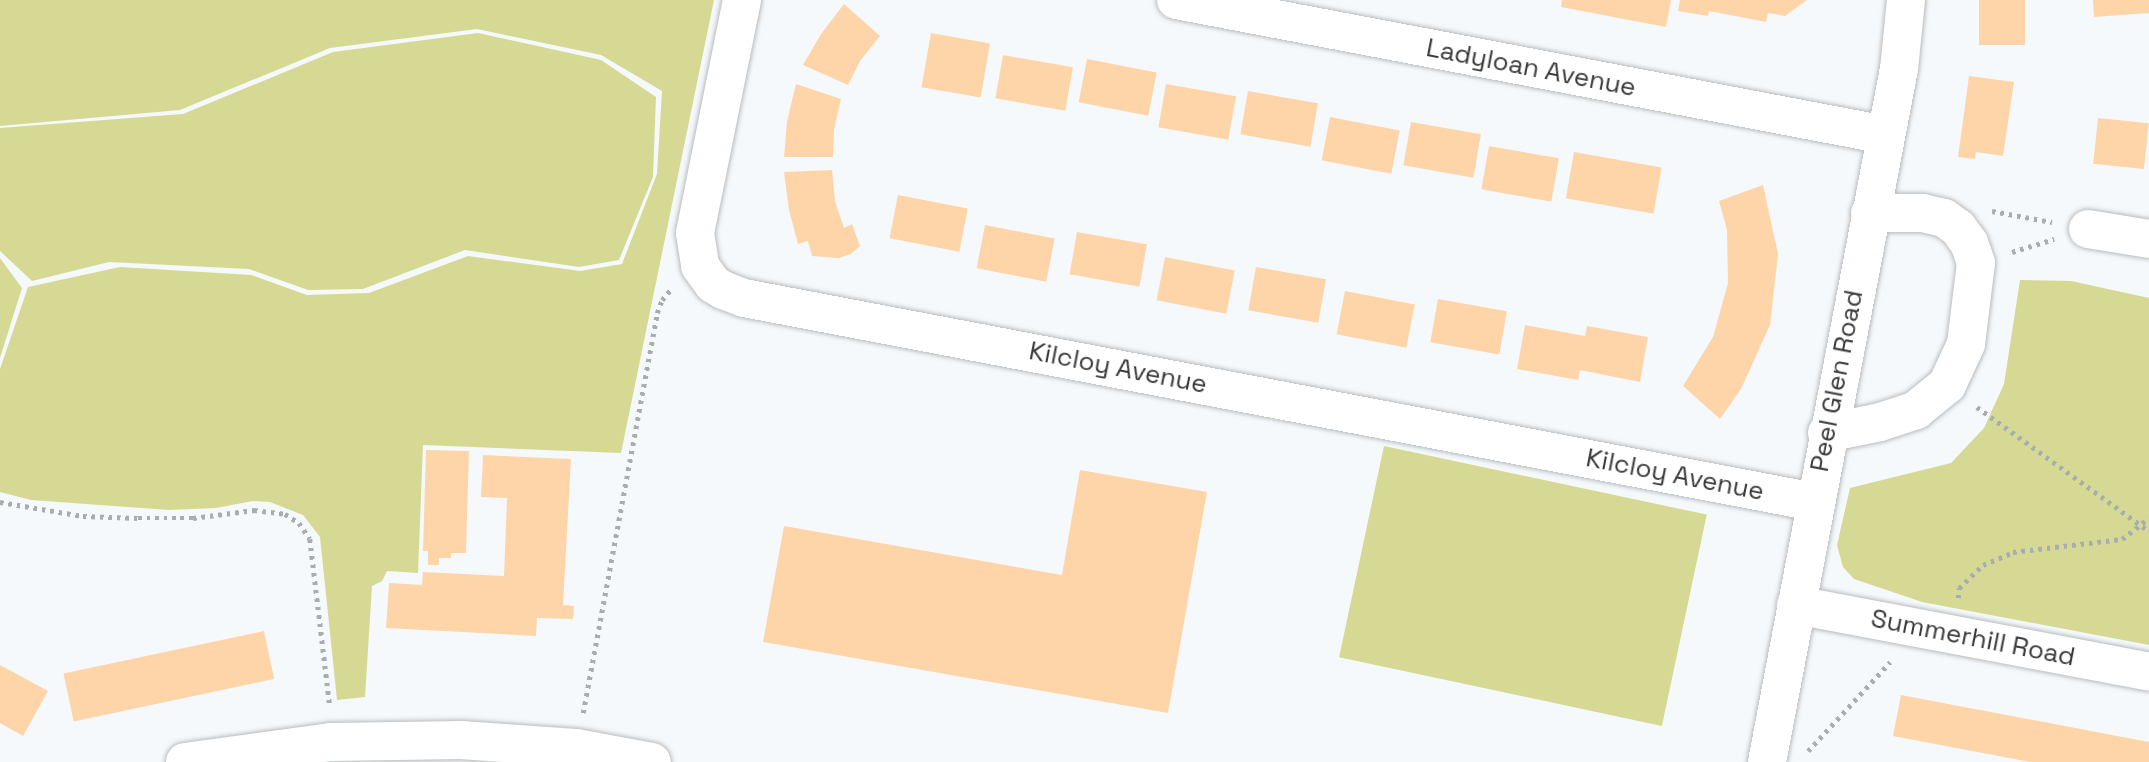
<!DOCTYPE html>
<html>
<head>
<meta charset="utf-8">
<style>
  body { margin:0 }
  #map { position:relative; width:2149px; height:762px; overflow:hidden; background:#f5f9fc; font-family:"Space Grotesk",sans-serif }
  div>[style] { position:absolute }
  .green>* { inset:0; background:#d6d993; transform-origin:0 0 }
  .building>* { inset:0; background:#fed5a9; transform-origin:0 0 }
  .path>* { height:4.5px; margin-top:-2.25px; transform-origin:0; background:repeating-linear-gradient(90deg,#aaadaf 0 3.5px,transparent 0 8.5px) }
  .roads { filter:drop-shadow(0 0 2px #b9bcbf) drop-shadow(0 0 2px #b9bcbf) }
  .minor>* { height:38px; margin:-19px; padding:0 19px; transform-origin:19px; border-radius:19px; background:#fff }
  .tertiary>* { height:38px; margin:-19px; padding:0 19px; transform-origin:19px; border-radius:19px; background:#fff }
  span { translate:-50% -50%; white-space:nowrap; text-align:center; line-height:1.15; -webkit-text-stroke:5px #fff; paint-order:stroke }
  .street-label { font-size:26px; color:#38393a }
</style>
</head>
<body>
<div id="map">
  <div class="green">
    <i style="clip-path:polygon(0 0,714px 0,621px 453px,423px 445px,418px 573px,387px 571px,382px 581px,372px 586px,365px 697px,337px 700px,320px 537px,303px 515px,270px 502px,253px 501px,216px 508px,169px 510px,31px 500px,0 492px,0 369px,28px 287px,120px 267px,251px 275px,307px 295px,369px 293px,468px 256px,580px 271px,622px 264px,657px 174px,662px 91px,601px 55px,477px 29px,330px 48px,180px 110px,0 126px)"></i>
    <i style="clip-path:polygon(478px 33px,601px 60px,656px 97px,653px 177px,619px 260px,579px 267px,465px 250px,363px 289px,308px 290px,249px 269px,109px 262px,32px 281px,0 251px,0 128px,183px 114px,333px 52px)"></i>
    <i style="clip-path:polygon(0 258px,22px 288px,0 358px)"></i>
    <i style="clip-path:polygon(2020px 280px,2071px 281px,2149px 298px,2149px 645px,1922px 602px,1854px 579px,1843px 567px,1837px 545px,1850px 488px,1951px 463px,1984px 428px,2004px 384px)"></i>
    <i style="left:1384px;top:446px;width:330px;height:216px;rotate:12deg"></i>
  </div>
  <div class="building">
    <i style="clip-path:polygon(1562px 0,1671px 0,1666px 27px,1561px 7px)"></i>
    <i style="clip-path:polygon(1680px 0,1807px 0,1785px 16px,1768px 13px,1766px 22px,1709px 11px,1708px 16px,1678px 11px)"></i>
    <i style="left:1979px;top:0;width:46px;height:45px"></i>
    <i style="clip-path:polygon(2093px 0,2149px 0,2149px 13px,2094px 17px)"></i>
    <i style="clip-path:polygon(844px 4px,880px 36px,860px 61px,848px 85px,803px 65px,821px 34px)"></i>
    <i style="left:931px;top:33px;width:60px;height:55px;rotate:10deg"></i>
    <i style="left:1003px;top:55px;width:71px;height:44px;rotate:10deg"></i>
    <i style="left:1087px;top:59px;width:71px;height:44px;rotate:11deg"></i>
    <i style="clip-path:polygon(1969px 76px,2014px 82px,2003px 156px,1976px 152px,1975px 159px,1958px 157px)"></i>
    <i style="clip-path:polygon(796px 84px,841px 99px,834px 130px,833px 157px,784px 157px,787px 121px)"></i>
    <i style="left:1166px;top:84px;width:71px;height:44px;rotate:10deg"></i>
    <i style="left:1248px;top:91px;width:71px;height:44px;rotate:10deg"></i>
    <i style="left:1330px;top:117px;width:71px;height:44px;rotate:11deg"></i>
    <i style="left:2098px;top:118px;width:51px;height:46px;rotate:6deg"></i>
    <i style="left:1411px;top:122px;width:71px;height:44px;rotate:10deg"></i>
    <i style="left:1489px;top:146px;width:71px;height:44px;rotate:10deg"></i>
    <i style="left:1574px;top:152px;width:89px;height:47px;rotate:10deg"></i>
    <i style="clip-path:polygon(832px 170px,835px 201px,844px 228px,852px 224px,860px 246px,851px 254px,839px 258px,812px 256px,808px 241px,798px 244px,789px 210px,784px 172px)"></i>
    <i style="clip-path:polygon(1763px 185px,1778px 254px,1770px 325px,1741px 389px,1720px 419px,1683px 386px,1713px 337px,1728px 283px,1727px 230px,1719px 201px)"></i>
    <i style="left:898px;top:195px;width:71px;height:44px;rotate:11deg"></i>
    <i style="left:985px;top:225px;width:71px;height:44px;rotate:11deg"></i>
    <i style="left:1077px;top:232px;width:71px;height:43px;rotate:10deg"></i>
    <i style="left:1165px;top:257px;width:71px;height:44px;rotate:11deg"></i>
    <i style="left:1256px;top:267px;width:71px;height:44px;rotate:10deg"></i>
    <i style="left:1345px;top:291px;width:71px;height:44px;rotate:11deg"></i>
    <i style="left:1438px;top:299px;width:70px;height:44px;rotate:10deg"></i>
    <i style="clip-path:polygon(1525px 325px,1585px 336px,1587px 326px,1648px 337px,1640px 382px,1580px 370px,1578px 380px,1517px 369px)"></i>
    <i style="clip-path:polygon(426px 450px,469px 451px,466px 553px,451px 553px,451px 558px,439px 558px,439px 565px,428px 565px,428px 551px,423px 551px)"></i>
    <i style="clip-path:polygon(483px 455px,571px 459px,563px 605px,574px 606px,573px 619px,537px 618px,536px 636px,386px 628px,389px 583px,422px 585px,423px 572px,504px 576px,507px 498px,481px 497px)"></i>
    <i style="clip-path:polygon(1080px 470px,1207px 492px,1168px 713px,763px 642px,784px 526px,1062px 575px)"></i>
    <i style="left:264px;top:631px;width:49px;height:205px;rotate:78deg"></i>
    <i style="clip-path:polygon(0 665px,48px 691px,23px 736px,0 723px)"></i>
    <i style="clip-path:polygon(1901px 695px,2149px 742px,2149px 762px,2030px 762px,1893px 736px)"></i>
  </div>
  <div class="path">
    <i style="left:1992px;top:211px;width:61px;rotate:10.4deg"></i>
    <i style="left:2012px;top:252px;width:44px;rotate:-17.2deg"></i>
    <i style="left:1977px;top:407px;width:212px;rotate:35.8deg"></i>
    <i style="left:0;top:502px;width:84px;rotate:9.6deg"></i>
    <i style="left:83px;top:516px;width:55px;rotate:2.1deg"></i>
    <i style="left:138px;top:518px;width:55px"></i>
    <i style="left:193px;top:518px;width:62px;rotate:-7.5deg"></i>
    <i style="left:254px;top:510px;width:31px;rotate:7deg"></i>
    <i style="left:285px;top:514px;width:17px;rotate:33deg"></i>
    <i style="left:299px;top:523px;width:19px;rotate:55deg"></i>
    <i style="left:310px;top:539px;width:168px;rotate:83.2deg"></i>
    <i style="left:1958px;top:598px;width:10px;rotate:-84deg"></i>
    <i style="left:1959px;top:588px;width:33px;rotate:-44deg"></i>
    <i style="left:1983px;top:565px;width:33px;rotate:-23deg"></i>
    <i style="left:2013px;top:552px;width:110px;rotate:-6.8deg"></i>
    <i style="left:2122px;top:539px;width:34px;rotate:-38deg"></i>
    <i style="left:583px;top:713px;width:407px;rotate:-79.5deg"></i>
    <i style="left:657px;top:313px;width:14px;rotate:-69deg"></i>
    <i style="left:662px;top:300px;width:16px;rotate:-50deg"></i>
    <i style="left:1808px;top:751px;width:121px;rotate:-47.3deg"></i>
  </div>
  <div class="roads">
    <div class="minor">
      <i style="left:742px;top:0;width:238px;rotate:101.4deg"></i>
      <i style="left:695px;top:233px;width:33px;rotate:81deg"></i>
      <i style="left:700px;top:266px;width:22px;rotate:54deg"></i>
      <i style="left:713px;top:284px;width:12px;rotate:31deg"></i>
      <i style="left:723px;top:290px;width:22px;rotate:21deg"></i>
      <i style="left:744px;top:298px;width:1089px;rotate:10.79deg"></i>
      <i style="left:1176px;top:0;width:723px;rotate:10.77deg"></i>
      <i style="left:2088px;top:229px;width:62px;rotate:9.3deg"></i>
      <i style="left:1827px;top:433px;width:54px;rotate:-11.7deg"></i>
      <i style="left:1880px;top:422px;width:38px;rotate:-18deg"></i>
      <i style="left:1916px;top:410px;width:40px;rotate:-39deg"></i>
      <i style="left:1947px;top:385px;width:45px;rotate:-65.1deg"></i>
      <i style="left:1966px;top:344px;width:82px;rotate:-83deg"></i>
      <i style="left:1976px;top:263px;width:21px;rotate:-109deg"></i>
      <i style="left:1969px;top:243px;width:19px;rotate:-126deg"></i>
      <i style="left:1958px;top:228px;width:17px;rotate:-144deg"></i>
      <i style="left:1944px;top:218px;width:22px;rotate:-167deg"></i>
      <i style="left:1923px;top:213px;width:53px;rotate:180deg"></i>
      <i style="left:1796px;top:605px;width:359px;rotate:10.7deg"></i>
    </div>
    <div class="tertiary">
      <i style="left:185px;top:762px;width:147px;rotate:-7.8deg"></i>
      <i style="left:331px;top:742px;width:130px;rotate:-0.9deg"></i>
      <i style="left:461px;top:740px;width:115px;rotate:4deg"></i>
      <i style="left:576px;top:748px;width:77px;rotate:10.4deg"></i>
      <i style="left:1767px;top:762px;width:705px;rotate:-79.22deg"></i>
      <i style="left:1899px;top:69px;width:69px;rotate:-84.2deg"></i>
    </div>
  </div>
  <div class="street-label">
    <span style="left:1531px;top:68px;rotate:11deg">Ladyloan Avenue</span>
    <span style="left:1118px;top:368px;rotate:11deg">Kilcloy Avenue</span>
    <span style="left:1837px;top:381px;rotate:-79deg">Peel Glen Road</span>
    <span style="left:1675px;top:475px;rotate:11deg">Kilcloy Avenue</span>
    <span style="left:1973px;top:638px;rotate:11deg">Summerhill Road</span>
  </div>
</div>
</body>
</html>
